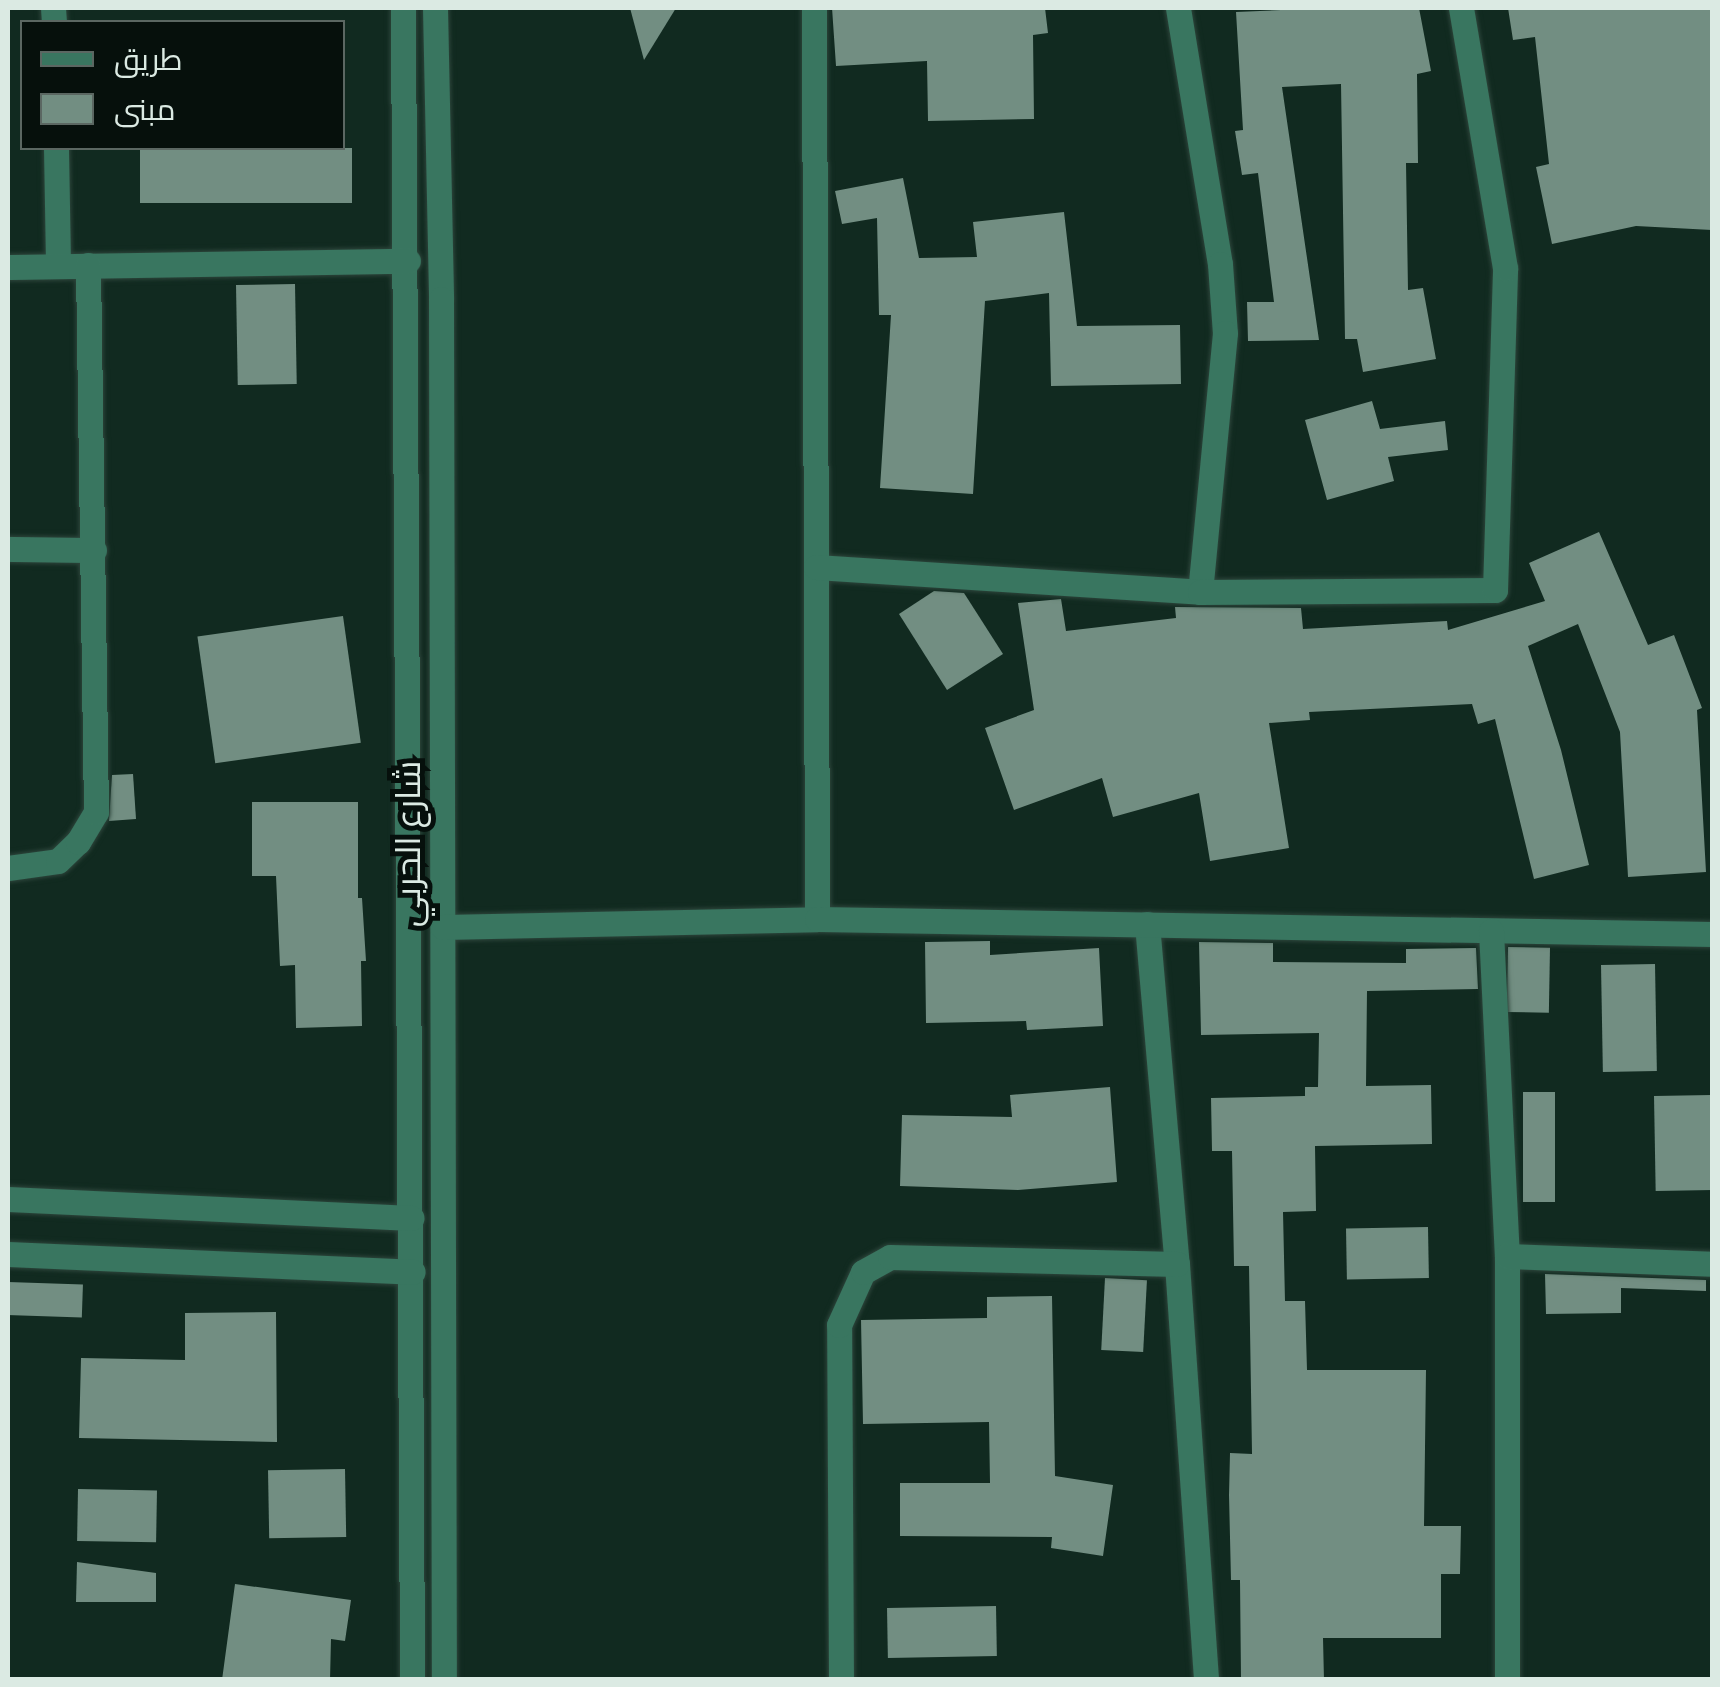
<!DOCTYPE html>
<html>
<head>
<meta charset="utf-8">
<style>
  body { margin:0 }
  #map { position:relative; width:1720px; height:1687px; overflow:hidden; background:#112a20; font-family:"Archivo Narrow",Cairo,sans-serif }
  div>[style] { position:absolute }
  .building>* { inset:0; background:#728e82; transform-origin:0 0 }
  .roads { filter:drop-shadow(0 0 2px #2d453b) drop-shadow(0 0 2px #2d453b) }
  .minor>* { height:25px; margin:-12.5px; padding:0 12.5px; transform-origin:12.5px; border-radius:12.5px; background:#397660 }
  span { translate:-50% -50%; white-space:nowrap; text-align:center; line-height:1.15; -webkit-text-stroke:10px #06100c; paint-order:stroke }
  .street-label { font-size:35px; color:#dbeae3 }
  .frame { position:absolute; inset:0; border:10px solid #dbeae3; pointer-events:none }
  .legend { position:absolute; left:20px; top:20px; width:325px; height:130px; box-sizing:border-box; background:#06100c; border:2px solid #5b6762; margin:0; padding:12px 18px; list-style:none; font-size:30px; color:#dbeae3 }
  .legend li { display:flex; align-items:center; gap:20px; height:50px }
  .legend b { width:50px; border:2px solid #5b6762 }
</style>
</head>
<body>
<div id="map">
  <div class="building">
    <i style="clip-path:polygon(630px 8px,676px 8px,644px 60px)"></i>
    <i style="clip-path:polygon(832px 8px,1045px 8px,1048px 33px,1033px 35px,1034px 119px,928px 121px,927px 61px,836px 66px)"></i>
    <i style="clip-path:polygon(1326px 8px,1419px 8px,1431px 71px,1417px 74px,1418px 163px,1406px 163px,1408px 290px,1423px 288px,1436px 359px,1363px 372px,1357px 339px,1345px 339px,1341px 84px,1282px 87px,1319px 340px,1248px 341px,1247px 302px,1274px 302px,1258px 173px,1242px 175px,1235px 131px,1243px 130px,1236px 12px)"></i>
    <i style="clip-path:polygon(1508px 8px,1710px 8px,1712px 230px,1636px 226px,1552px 244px,1536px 167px,1549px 164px,1535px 37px,1513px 40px)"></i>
    <i style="left:140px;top:148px;width:212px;height:55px"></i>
    <i style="clip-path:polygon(903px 178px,919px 258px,977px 257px,973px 222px,1064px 212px,1077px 326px,1180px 325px,1181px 384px,1051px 386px,1049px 293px,985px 301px,973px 494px,880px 488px,891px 315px,879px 315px,877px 218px,842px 224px,835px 191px)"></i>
    <i style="left:295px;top:284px;width:100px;height:59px;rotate:89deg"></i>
    <i style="clip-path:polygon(1372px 401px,1380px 429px,1445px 421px,1448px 450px,1388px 457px,1394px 481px,1327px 500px,1305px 420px)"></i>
    <i style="clip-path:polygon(1599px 532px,1648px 645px,1674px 635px,1702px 708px,1697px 710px,1706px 872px,1628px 877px,1620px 732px,1578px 624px,1528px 646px,1561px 750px,1589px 865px,1534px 879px,1495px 719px,1478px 724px,1472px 704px,1309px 712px,1310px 720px,1269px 723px,1289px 848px,1210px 861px,1199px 793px,1113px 817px,1102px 778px,1014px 810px,985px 728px,1034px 710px,1018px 603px,1061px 599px,1066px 631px,1176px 618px,1175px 607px,1301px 608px,1303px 629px,1447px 621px,1448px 630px,1545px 601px,1529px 563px)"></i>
    <i style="clip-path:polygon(934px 591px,964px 593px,1003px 654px,947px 690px,899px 614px)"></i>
    <i style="left:343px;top:616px;width:128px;height:147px;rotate:82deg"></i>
    <i style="clip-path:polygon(133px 774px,136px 819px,109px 821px,112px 775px)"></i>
    <i style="clip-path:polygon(252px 802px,358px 802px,358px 898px,362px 898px,366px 961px,361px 961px,362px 1026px,296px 1028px,295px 965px,280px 966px,276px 876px,252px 876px)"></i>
    <i style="clip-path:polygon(990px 941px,990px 955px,1099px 948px,1103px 1026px,1027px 1030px,1026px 1021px,926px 1023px,925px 942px)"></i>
    <i style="clip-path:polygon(1199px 942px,1273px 943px,1273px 962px,1406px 963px,1406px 949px,1476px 948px,1478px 989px,1367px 991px,1366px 1086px,1431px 1085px,1432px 1144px,1315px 1146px,1316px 1211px,1283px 1212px,1285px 1301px,1305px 1301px,1307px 1370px,1426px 1370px,1424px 1526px,1461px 1526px,1460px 1574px,1441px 1574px,1441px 1638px,1323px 1638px,1324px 1680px,1241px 1680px,1240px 1580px,1231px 1580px,1229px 1495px,1230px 1453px,1252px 1454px,1249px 1266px,1234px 1266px,1232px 1151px,1212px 1151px,1211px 1098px,1305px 1096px,1305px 1087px,1318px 1087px,1319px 1033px,1201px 1035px)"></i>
    <i style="left:1508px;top:947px;width:42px;height:65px;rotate:1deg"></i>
    <i style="left:1655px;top:964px;width:107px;height:54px;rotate:89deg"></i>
    <i style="clip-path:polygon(1110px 1087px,1117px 1182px,1018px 1190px,900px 1186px,902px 1115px,1012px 1117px,1010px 1095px)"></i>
    <i style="left:1523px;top:1092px;width:32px;height:110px"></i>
    <i style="left:1711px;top:1095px;width:95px;height:57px;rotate:89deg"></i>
    <i style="left:1428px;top:1227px;width:51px;height:82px;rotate:89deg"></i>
    <i style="clip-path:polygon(1545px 1274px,1706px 1280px,1706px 1291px,1621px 1288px,1621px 1313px,1546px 1314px)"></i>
    <i style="left:1105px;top:1278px;width:42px;height:72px;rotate:3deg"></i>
    <i style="left:8px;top:1282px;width:75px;height:33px;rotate:2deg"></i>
    <i style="clip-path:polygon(1052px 1296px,1055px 1476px,1113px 1485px,1103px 1556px,1051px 1548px,1052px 1537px,900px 1536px,900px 1483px,990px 1483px,989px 1422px,863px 1424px,861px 1320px,987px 1318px,987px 1297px)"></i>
    <i style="clip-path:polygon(276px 1312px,277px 1442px,79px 1438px,81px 1358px,185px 1360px,185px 1313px)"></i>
    <i style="left:345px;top:1469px;width:68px;height:77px;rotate:89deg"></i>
    <i style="left:78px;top:1489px;width:79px;height:52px;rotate:1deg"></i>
    <i style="clip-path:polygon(77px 1562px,156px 1573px,156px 1602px,76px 1602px)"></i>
    <i style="clip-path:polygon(235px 1584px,351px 1600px,345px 1641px,331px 1639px,330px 1680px,222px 1680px)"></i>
    <i style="left:996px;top:1606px;width:50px;height:109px;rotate:89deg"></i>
  </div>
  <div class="roads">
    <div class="minor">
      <i style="left:53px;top:8px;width:14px;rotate:86deg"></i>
      <i style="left:403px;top:8px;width:1672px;rotate:89.69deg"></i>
      <i style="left:435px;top:8px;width:291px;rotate:88.8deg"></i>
      <i style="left:441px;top:299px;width:1381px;rotate:89.88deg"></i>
      <i style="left:814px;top:8px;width:911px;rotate:89.81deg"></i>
      <i style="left:1178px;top:8px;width:259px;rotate:80.7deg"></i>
      <i style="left:1220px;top:264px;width:69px;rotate:85.9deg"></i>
      <i style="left:1225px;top:333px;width:260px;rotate:95.5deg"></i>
      <i style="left:56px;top:148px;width:118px;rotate:89deg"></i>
      <i style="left:8px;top:267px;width:400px;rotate:-0.9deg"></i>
      <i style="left:8px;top:549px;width:86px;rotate:0.7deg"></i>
      <i style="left:816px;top:567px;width:385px;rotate:3.7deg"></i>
      <i style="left:1200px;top:592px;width:295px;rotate:-0.4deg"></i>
      <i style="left:1495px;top:590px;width:322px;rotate:-88.2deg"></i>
      <i style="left:1505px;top:268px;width:264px;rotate:-99.6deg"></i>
      <i style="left:8px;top:868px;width:50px;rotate:-8deg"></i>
      <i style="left:58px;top:861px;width:28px;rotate:-44deg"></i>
      <i style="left:78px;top:842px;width:35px;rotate:-59deg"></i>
      <i style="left:96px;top:812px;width:547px;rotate:-90.84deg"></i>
      <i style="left:1147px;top:924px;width:341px;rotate:85deg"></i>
      <i style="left:1177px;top:1264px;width:417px;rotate:86deg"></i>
      <i style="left:443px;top:927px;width:374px;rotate:-1.2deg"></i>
      <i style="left:817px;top:919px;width:895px;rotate:0.96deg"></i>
      <i style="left:1491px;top:931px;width:325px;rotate:87.2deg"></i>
      <i style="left:1507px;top:1256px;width:424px;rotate:90deg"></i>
      <i style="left:8px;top:1199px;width:404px;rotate:2.7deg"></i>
      <i style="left:8px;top:1254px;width:405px;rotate:2.5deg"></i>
      <i style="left:1507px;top:1256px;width:205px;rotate:2.2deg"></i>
      <i style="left:841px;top:1680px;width:355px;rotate:-90.3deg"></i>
      <i style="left:839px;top:1325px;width:58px;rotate:-65.6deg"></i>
      <i style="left:863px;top:1272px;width:31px;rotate:-29deg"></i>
      <i style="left:890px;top:1257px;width:287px;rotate:1.4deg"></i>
    </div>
  </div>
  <div class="street-label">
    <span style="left:408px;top:844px;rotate:-90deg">شارع الحربي</span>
  </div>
  <div class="frame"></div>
  <ul class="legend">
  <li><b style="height:12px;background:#397660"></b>طريق</li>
  <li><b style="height:28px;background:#728e82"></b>مبنى</li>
  </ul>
</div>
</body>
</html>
